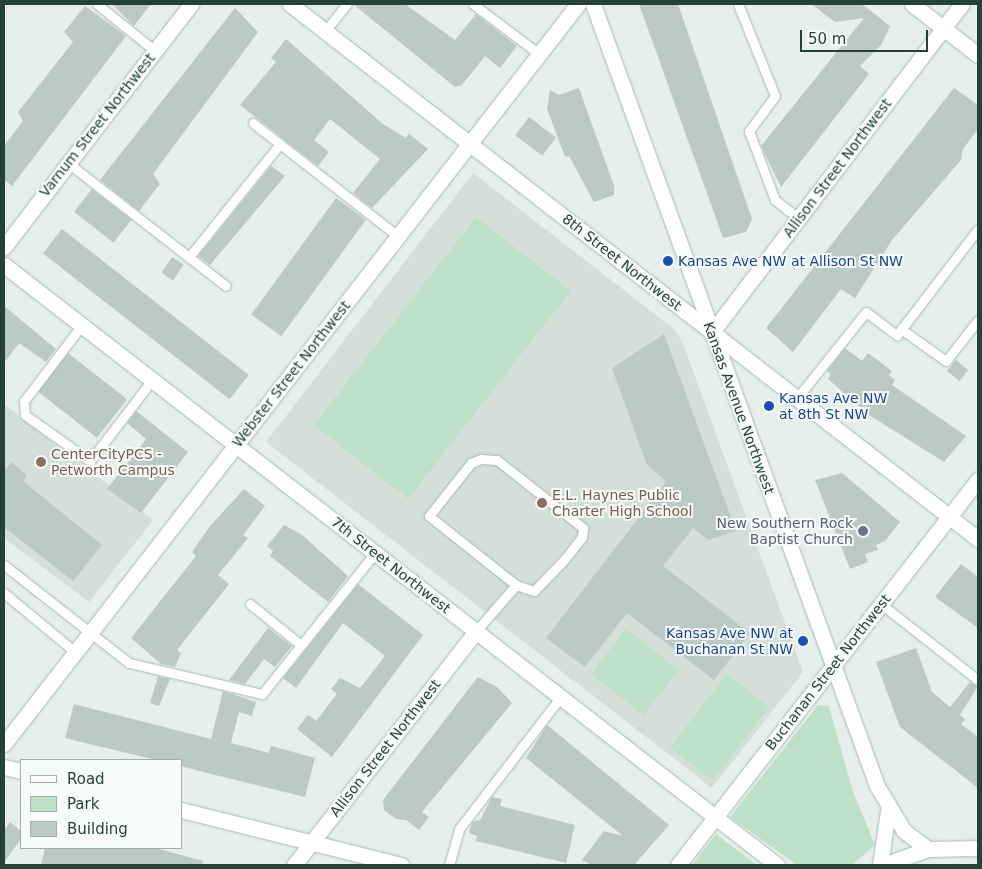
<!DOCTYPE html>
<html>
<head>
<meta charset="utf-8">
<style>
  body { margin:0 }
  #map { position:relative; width:982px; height:869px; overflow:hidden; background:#e6efeb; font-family:"DejaVu Sans",sans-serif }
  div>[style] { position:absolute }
  .built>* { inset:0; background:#d4dfda }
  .green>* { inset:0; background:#bfe0c8; transform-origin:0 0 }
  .building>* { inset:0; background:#bbcac4; transform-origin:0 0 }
  .roads { filter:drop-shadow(0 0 1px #a8b8b2) drop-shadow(0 0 1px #a8b8b2) }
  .service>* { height:9px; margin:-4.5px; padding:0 4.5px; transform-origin:4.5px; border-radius:4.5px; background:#fff }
  .minor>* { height:15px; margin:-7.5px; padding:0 7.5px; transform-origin:7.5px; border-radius:7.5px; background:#fff }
  .tertiary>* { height:15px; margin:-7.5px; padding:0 7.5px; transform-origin:7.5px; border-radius:7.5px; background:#fff }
  .dots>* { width:14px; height:14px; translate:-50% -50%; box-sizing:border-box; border:2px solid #f7fbf9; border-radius:50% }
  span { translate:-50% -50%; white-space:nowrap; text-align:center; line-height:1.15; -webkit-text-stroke:4px #f7fbf9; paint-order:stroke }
  .street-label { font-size:14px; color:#24423a }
  .transit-label { font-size:14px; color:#164399 }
  .left { translate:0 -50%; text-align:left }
  .right { translate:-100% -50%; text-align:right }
  .education-label { font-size:14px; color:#785e54 }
  .worship-label { font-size:14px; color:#5b616d }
  .frame { position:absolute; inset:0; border:5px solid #24423a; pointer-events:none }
  .legend { position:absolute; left:20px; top:759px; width:162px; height:90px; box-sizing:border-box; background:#f7fbf9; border:1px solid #a3b1ad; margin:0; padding:6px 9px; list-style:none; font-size:15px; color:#24423a }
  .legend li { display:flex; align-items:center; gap:10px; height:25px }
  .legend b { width:25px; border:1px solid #a3b1ad }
  .scale { position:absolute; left:800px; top:30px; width:128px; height:22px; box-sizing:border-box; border:2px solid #24423a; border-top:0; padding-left:6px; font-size:15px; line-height:18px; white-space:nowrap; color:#24423a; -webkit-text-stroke:4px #f7fbf9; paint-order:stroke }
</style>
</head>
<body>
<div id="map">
  <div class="built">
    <i style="clip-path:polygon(473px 173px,674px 329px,682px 341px,803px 672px,712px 788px,266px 442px)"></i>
    <i style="clip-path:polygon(4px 404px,153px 520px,89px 602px,4px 538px)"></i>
  </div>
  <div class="green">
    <i style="left:476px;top:217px;width:120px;height:264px;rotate:38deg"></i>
    <i style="left:626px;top:629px;width:67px;height:57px;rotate:38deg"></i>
    <i style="left:727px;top:674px;width:54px;height:93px;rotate:38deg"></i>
    <i style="clip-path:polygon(818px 705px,829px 706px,852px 789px,875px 845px,852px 865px,797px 865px,730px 817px)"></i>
    <i style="clip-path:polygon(716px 834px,757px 865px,692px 865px)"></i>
  </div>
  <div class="building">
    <i style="clip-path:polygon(112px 4px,151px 4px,134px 26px)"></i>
    <i style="clip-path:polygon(353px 4px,405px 4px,455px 40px,476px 14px,517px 46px,500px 68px,485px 56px,462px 85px,455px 87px)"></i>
    <i style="clip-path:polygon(639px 4px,678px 4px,752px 219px,746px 232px,723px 238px)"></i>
    <i style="clip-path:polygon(811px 4px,862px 4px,890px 26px,881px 45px,860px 66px,869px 74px,781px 187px,761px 146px,864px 18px,835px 22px)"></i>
    <i style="clip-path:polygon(85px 6px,126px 36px,12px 186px,4px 180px,4px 146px,23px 121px,18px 112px,73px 42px,64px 32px)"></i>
    <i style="clip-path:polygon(235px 8px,258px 32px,153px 174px,160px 184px,139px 211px,100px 180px)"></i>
    <i style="clip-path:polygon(286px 39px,383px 124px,406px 138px,409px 134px,428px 149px,372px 208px,353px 193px,380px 159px,330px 119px,314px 140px,329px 152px,318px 166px,240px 105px,276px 62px,271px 58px)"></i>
    <i style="clip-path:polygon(579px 88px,614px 186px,614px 195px,594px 202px,569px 156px,565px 157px,547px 109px,550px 90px,559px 95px)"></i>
    <i style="clip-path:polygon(954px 88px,978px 105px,978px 129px,963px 149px,961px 160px,892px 240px,855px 298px,841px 289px,793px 352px,766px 328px)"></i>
    <i style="left:529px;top:117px;width:34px;height:23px;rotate:37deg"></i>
    <i style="clip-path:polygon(271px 166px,285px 176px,210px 265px,198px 256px)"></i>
    <i style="left:92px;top:189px;width:50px;height:29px;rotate:38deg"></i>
    <i style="left:336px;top:198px;width:37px;height:144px;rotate:36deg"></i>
    <i style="left:62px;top:229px;width:237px;height:31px;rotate:38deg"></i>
    <i style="left:172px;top:257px;width:14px;height:19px;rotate:34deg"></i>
    <i style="clip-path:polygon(4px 306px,56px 349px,46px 362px,19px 343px,4px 363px)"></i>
    <i style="clip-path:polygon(664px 334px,736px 531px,708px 540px,693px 528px,663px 566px,750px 633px,714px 680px,627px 613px,585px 667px,546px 638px,666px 482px,646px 463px,612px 368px)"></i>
    <i style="clip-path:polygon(845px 348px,862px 361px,868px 353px,892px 371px,889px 375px,895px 380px,892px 385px,966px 436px,944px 462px,869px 415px,828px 379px,831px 374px,827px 371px)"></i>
    <i style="left:68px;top:353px;width:75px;height:49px;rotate:38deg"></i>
    <i style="left:956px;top:360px;width:16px;height:14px;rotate:40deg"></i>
    <i style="clip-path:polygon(136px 411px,188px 452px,141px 513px,107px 489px,146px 439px,127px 423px)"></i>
    <i style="clip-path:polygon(11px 462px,27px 475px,23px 481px,102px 545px,73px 581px,4px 527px,4px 472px)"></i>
    <i style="clip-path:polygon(842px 473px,900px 522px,885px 541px,876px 545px,878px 550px,865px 554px,868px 562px,850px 569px,815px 480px)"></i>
    <i style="clip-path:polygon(244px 489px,265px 506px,243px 535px,248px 538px,218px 575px,229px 584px,177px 650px,181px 653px,175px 667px,161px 664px,131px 638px,196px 556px,192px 552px,210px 526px)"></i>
    <i style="clip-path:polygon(284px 525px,301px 534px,348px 576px,328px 602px,270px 556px,273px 551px,267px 546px)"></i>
    <i style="clip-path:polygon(961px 564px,978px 577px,978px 628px,935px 597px)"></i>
    <i style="clip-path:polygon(358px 584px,423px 635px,332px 757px,297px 729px,308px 715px,316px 721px,337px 694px,331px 689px,340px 678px,360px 688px,385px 656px,343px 623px,296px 688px,283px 678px)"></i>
    <i style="clip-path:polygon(268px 628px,292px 646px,275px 667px,264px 659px,245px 684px,229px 680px)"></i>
    <i style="clip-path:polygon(916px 648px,932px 692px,950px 707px,970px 682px,978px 686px,960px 715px,965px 719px,961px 724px,978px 737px,978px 788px,900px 727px,876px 662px)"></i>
    <i style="clip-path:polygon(158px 676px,170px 679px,159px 706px,150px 703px)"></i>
    <i style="clip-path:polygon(478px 677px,497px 687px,512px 703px,422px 812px,429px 817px,419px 830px,406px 820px,396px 819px,384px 810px,383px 800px)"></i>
    <i style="clip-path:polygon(223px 691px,256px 702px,252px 716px,239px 712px,231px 743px,269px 753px,271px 746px,315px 758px,305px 797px,203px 772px,181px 766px,181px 760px,156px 760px,65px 738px,74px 704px,211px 739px)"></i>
    <i style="clip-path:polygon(547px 725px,669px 825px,634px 865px,591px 865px,582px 860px,604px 831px,623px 836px,526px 758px)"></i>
    <i style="clip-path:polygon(492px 797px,502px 799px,500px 806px,575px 825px,566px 863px,476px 841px,477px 836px,469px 833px,472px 822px,480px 820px)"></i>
    <i style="clip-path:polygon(10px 822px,21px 831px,21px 839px,4px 862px,4px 830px)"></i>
    <i style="clip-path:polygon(45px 848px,155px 848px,203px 861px,202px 865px,41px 865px)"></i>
  </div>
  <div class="roads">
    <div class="service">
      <i style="left:97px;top:4px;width:75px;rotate:39deg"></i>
      <i style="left:473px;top:4px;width:83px;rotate:37.1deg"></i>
      <i style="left:738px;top:4px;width:99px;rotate:68.1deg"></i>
      <i style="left:775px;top:96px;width:44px;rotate:126.6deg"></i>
      <i style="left:749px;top:131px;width:74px;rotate:69.4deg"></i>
      <i style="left:775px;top:200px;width:29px;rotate:38deg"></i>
      <i style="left:325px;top:31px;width:35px;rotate:-51deg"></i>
      <i style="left:253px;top:123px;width:185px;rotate:38deg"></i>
      <i style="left:68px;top:163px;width:200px;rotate:37.9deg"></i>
      <i style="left:189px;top:257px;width:145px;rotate:-51.2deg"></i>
      <i style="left:82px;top:325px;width:96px;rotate:127.3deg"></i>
      <i style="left:24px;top:401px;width:14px;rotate:86deg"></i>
      <i style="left:25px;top:415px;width:80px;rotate:35.3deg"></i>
      <i style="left:90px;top:461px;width:102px;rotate:-52.6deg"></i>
      <i style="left:901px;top:329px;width:55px;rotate:35.4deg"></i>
      <i style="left:946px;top:361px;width:52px;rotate:-52deg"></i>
      <i style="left:797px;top:398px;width:110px;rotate:-51.3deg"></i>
      <i style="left:866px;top:312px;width:39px;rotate:37deg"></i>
      <i style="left:897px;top:335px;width:133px;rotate:-52.6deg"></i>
      <i style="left:481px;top:459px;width:16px;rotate:4deg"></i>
      <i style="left:497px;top:460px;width:110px;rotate:38.3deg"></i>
      <i style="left:583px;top:528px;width:9px;rotate:96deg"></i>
      <i style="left:582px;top:537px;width:29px;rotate:128deg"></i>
      <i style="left:564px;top:560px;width:43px;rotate:134.1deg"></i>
      <i style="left:534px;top:591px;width:19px;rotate:-162deg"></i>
      <i style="left:516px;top:585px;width:111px;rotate:-141.6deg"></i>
      <i style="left:429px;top:516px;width:68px;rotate:-51.6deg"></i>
      <i style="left:471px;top:463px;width:11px;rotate:-22deg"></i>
      <i style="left:4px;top:565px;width:159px;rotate:38.1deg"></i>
      <i style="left:129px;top:663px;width:137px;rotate:13.1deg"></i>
      <i style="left:262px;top:694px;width:181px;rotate:-51.3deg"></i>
      <i style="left:4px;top:593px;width:92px;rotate:39.7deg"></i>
      <i style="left:250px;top:604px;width:65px;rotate:38.8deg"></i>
      <i style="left:881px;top:604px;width:123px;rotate:38.1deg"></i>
      <i style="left:476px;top:631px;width:61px;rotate:-49deg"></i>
      <i style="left:449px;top:865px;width:37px;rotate:-74deg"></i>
      <i style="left:459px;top:829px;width:165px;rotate:-52.4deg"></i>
    </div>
    <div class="minor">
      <i style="left:290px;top:4px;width:872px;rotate:37.87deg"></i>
      <i style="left:912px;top:4px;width:83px;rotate:37.7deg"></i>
      <i style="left:4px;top:247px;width:307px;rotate:-52.4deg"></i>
      <i style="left:4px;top:744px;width:937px;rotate:-52.2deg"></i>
      <i style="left:294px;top:865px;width:296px;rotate:-52.1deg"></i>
      <i style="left:678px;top:865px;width:489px;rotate:-52.1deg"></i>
    </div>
    <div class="tertiary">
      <i style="left:593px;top:4px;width:832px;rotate:70.04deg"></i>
      <i style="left:877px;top:786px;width:52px;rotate:59deg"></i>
      <i style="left:904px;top:831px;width:30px;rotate:37deg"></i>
      <i style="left:4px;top:265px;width:979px;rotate:37.82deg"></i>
      <i style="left:712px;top:332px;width:412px;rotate:-52.7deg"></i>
      <i style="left:4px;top:767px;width:17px;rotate:13deg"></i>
      <i style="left:181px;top:810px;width:227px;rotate:14deg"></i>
      <i style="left:880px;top:865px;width:55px;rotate:-81.6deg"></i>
      <i style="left:883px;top:865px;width:48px;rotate:-19.6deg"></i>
      <i style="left:928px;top:849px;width:50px;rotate:-1.1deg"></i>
    </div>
  </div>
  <div class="dots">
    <i style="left:668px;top:261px;background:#1a4fb4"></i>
    <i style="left:769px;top:406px;background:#1a4fb4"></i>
    <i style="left:41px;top:462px;background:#8d6e63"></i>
    <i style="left:542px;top:503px;background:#8d6e63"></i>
    <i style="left:863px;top:531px;background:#6b7280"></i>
    <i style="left:803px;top:641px;background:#1a4fb4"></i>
  </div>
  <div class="street-label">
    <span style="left:97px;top:125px;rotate:-52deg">Varnum Street Northwest</span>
    <span style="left:837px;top:168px;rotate:-53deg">Allison Street Northwest</span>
    <span style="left:622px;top:262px;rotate:38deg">8th Street Northwest</span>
    <span style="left:291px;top:374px;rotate:-52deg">Webster Street Northwest</span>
    <span style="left:739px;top:408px;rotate:70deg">Kansas Avenue Northwest</span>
    <span style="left:391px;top:565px;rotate:38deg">7th Street Northwest</span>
    <span style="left:828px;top:672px;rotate:-52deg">Buchanan Street Northwest</span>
    <span style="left:385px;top:748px;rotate:-52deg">Allison Street Northwest</span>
  </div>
  <div class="transit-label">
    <span class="left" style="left:678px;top:261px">Kansas Ave NW at Allison St NW</span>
    <span class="left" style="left:779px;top:406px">Kansas Ave NW<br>at 8th St NW</span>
    <span class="right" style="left:793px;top:641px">Kansas Ave NW at<br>Buchanan St NW</span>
  </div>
  <div class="education-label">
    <span class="left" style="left:51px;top:462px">CenterCityPCS -<br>Petworth Campus</span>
    <span class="left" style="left:552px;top:503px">E.L. Haynes Public<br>Charter High School</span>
  </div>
  <div class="worship-label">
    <span class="right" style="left:853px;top:531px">New Southern Rock<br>Baptist Church</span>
  </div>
  <div class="frame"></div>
  <ul class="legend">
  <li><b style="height:6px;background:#fff"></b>Road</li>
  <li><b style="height:14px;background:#bfe0c8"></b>Park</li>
  <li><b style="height:14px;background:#bbcac4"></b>Building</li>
  </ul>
  <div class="scale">50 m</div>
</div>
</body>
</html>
